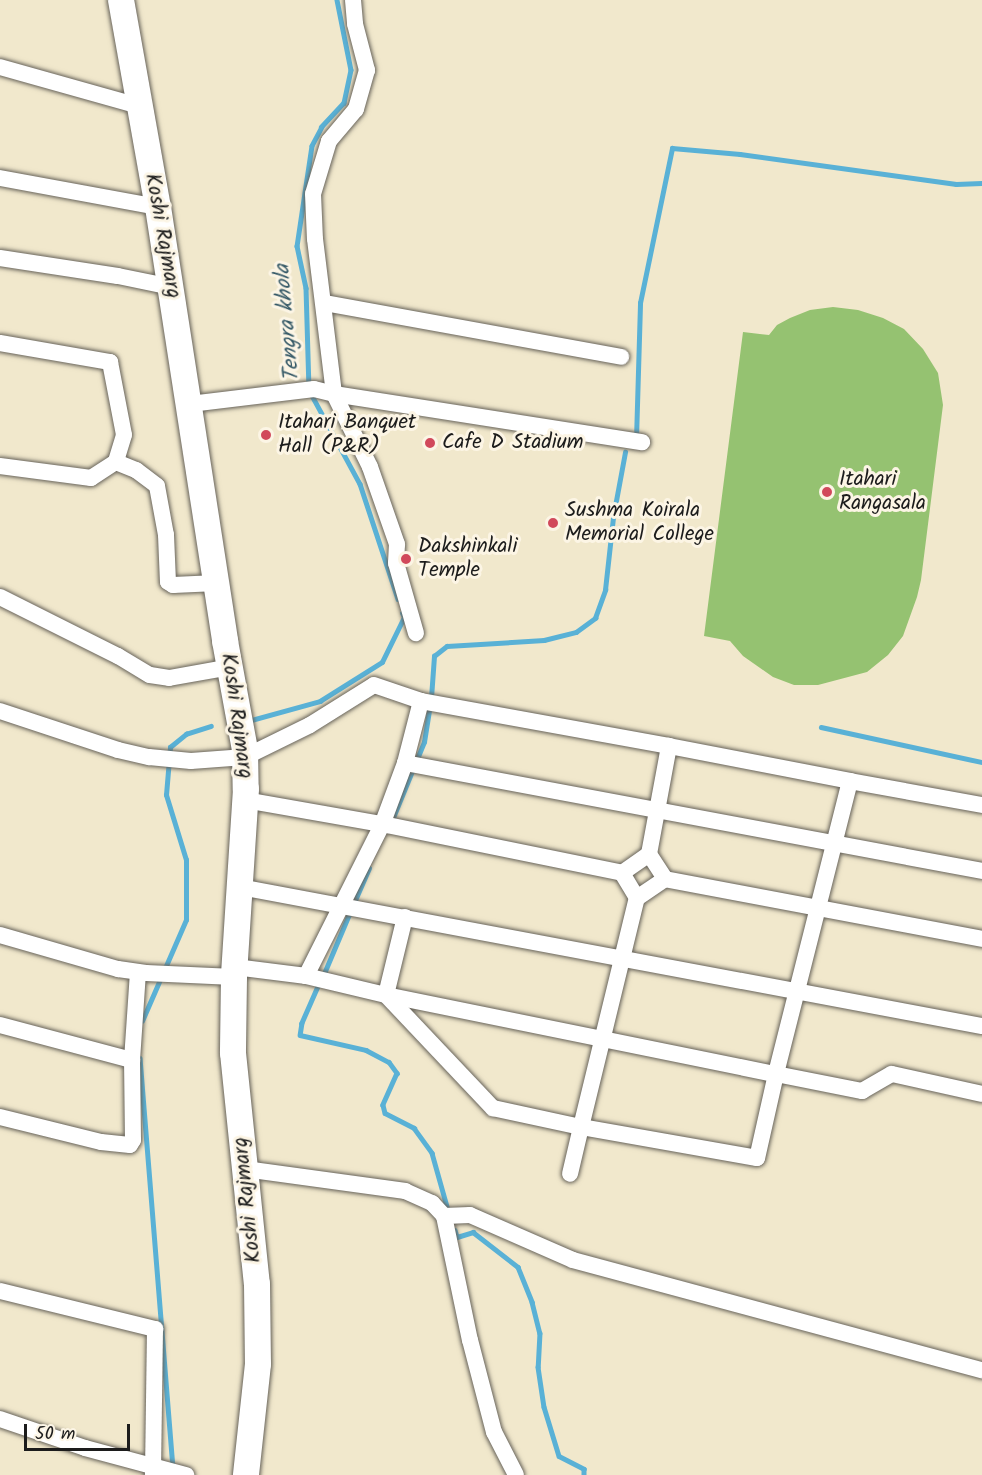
<!DOCTYPE html>
<html>
<head>
<meta charset="utf-8">
<style>
  body { margin:0 }
  #map { position:relative; width:982px; height:1475px; overflow:hidden; background:#f1e8cc; font-family:Kalam,sans-serif }
  div>[style] { position:absolute }
  .green>* { inset:0; background:#95c271 }
  .stream>* { height:4.5px; margin:-2.25px; padding:0 2.25px; transform-origin:2.25px; border-radius:2.25px; background:#59b1d6 }
  .roads { filter:drop-shadow(0 0 2px #67635a) drop-shadow(0 0 2px #67635a) }
  .street>* { height:16px; margin:-8px; padding:0 8px; transform-origin:8px; border-radius:8px; background:#fff }
  .primary>* { height:26px; margin:-13px; padding:0 13px; transform-origin:13px; border-radius:13px; background:#fff }
  .dots>* { width:16px; height:16px; translate:-50% -50%; box-sizing:border-box; border:3px solid #fcf5e5; border-radius:50% }
  span { translate:-50% -50%; white-space:nowrap; text-align:center; line-height:1.15; -webkit-text-stroke:6px #fcf5e5; paint-order:stroke }
  .street-label { font-size:21px; color:#1c1c1c }
  .poi-label { font-size:21px; color:#1c1c1c }
  .left { translate:0 -50%; text-align:left }
  .water-label { font-size:22px; color:#345866; font-style:italic }
  .scale { position:absolute; left:24px; top:1424px; width:106px; height:27px; box-sizing:border-box; border:3px solid #1c1c1c; border-top:0; padding-left:8px; font-size:18px; line-height:21px; white-space:nowrap; color:#1c1c1c; -webkit-text-stroke:4px #fcf5e5; paint-order:stroke }
</style>
</head>
<body>
<div id="map">
  <div class="green">
    <i style="clip-path:polygon(833px 307px,858px 310px,883px 318px,904px 329px,923px 349px,938px 373px,943px 405px,921px 580px,917px 597px,903px 636px,888px 655px,867px 672px,818px 685px,794px 685px,773px 677px,743px 656px,730px 641px,704px 636px,743px 332px,769px 335px,777px 325px,790px 318px,810px 310px)"></i>
  </div>
  <div class="stream">
    <i style="left:337px;top:0;width:71px;rotate:78.7deg"></i>
    <i style="left:351px;top:70px;width:34px;rotate:102deg"></i>
    <i style="left:344px;top:103px;width:33px;rotate:133deg"></i>
    <i style="left:322px;top:127px;width:21px;rotate:118deg"></i>
    <i style="left:312px;top:146px;width:101px;rotate:98.5deg"></i>
    <i style="left:297px;top:246px;width:43px;rotate:77.9deg"></i>
    <i style="left:306px;top:288px;width:102px;rotate:88.3deg"></i>
    <i style="left:309px;top:390px;width:107px;rotate:61.5deg"></i>
    <i style="left:360px;top:484px;width:121px;rotate:71.7deg"></i>
    <i style="left:636px;top:439px;width:136px;rotate:-88.3deg"></i>
    <i style="left:640px;top:303px;width:158px;rotate:-78.3deg"></i>
    <i style="left:672px;top:148px;width:68px;rotate:5deg"></i>
    <i style="left:740px;top:154px;width:218px;rotate:7.9deg"></i>
    <i style="left:956px;top:184px;width:26px;rotate:-2deg"></i>
    <i style="left:431px;top:698px;width:42px;rotate:-85.9deg"></i>
    <i style="left:434px;top:656px;width:16px;rotate:-38deg"></i>
    <i style="left:447px;top:646px;width:97px;rotate:-3.5deg"></i>
    <i style="left:544px;top:640px;width:33px;rotate:-14deg"></i>
    <i style="left:576px;top:632px;width:24px;rotate:-36deg"></i>
    <i style="left:595px;top:618px;width:30px;rotate:-70deg"></i>
    <i style="left:605px;top:590px;width:73px;rotate:-83.7deg"></i>
    <i style="left:613px;top:517px;width:66px;rotate:-79.5deg"></i>
    <i style="left:248px;top:721px;width:75px;rotate:-15.5deg"></i>
    <i style="left:320px;top:701px;width:73px;rotate:-32.2deg"></i>
    <i style="left:382px;top:662px;width:50px;rotate:-63.9deg"></i>
    <i style="left:404px;top:617px;width:4px;rotate:-117deg"></i>
    <i style="left:821px;top:727px;width:165px;rotate:12.3deg"></i>
    <i style="left:392px;top:820px;width:84px;rotate:-67.7deg"></i>
    <i style="left:424px;top:742px;width:36px;rotate:-81deg"></i>
    <i style="left:353px;top:905px;width:40px;rotate:-66.6deg"></i>
    <i style="left:323px;top:976px;width:69px;rotate:-67.1deg"></i>
    <i style="left:319px;top:984px;width:43px;rotate:113.6deg"></i>
    <i style="left:302px;top:1023px;width:12px;rotate:99deg"></i>
    <i style="left:300px;top:1035px;width:68px;rotate:12.8deg"></i>
    <i style="left:366px;top:1050px;width:26px;rotate:28deg"></i>
    <i style="left:389px;top:1062px;width:14px;rotate:54deg"></i>
    <i style="left:397px;top:1073px;width:35px;rotate:114deg"></i>
    <i style="left:383px;top:1105px;width:8px;rotate:76deg"></i>
    <i style="left:385px;top:1113px;width:33px;rotate:27deg"></i>
    <i style="left:414px;top:1128px;width:31px;rotate:54deg"></i>
    <i style="left:432px;top:1153px;width:59px;rotate:74.3deg"></i>
    <i style="left:142px;top:1021px;width:110px;rotate:-66.5deg"></i>
    <i style="left:186px;top:920px;width:60px;rotate:-90deg"></i>
    <i style="left:186px;top:860px;width:68px;rotate:-107.1deg"></i>
    <i style="left:166px;top:795px;width:48px;rotate:-85.2deg"></i>
    <i style="left:170px;top:747px;width:21px;rotate:-39deg"></i>
    <i style="left:186px;top:734px;width:26px;rotate:-18deg"></i>
    <i style="left:140px;top:1058px;width:411px;rotate:85.4deg"></i>
    <i style="left:455px;top:1230px;width:7px;rotate:74deg"></i>
    <i style="left:457px;top:1237px;width:17px;rotate:-17deg"></i>
    <i style="left:473px;top:1232px;width:57px;rotate:37.9deg"></i>
    <i style="left:518px;top:1267px;width:38px;rotate:68deg"></i>
    <i style="left:532px;top:1302px;width:32px;rotate:76deg"></i>
    <i style="left:540px;top:1333px;width:34px;rotate:93deg"></i>
    <i style="left:538px;top:1367px;width:40px;rotate:81.5deg"></i>
    <i style="left:544px;top:1407px;width:51px;rotate:73deg"></i>
    <i style="left:559px;top:1456px;width:28px;rotate:27deg"></i>
    <i style="left:584px;top:1469px;width:6px;rotate:90deg"></i>
  </div>
  <div class="roads">
    <div class="street">
      <i style="left:353px;top:0;width:24px;rotate:85deg"></i>
      <i style="left:355px;top:24px;width:48px;rotate:75.4deg"></i>
      <i style="left:367px;top:70px;width:41px;rotate:105.8deg"></i>
      <i style="left:356px;top:109px;width:42px;rotate:130.2deg"></i>
      <i style="left:329px;top:141px;width:55px;rotate:106.8deg"></i>
      <i style="left:313px;top:194px;width:45px;rotate:87.5deg"></i>
      <i style="left:315px;top:239px;width:156px;rotate:83deg"></i>
      <i style="left:334px;top:394px;width:81px;rotate:63.7deg"></i>
      <i style="left:370px;top:467px;width:82px;rotate:70.7deg"></i>
      <i style="left:397px;top:544px;width:19px;rotate:93deg"></i>
      <i style="left:396px;top:563px;width:73px;rotate:74.1deg"></i>
      <i style="left:0;top:67px;width:144px;rotate:15.7deg"></i>
      <i style="left:0;top:178px;width:161px;rotate:10.4deg"></i>
      <i style="left:0;top:258px;width:119px;rotate:8.7deg"></i>
      <i style="left:118px;top:276px;width:54px;rotate:11.7deg"></i>
      <i style="left:325px;top:303px;width:301px;rotate:10.3deg"></i>
      <i style="left:0;top:343px;width:112px;rotate:9.8deg"></i>
      <i style="left:110px;top:362px;width:74px;rotate:79.1deg"></i>
      <i style="left:124px;top:435px;width:28px;rotate:107deg"></i>
      <i style="left:190px;top:404px;width:125px;rotate:-6.9deg"></i>
      <i style="left:314px;top:389px;width:21px;rotate:14deg"></i>
      <i style="left:334px;top:394px;width:312px;rotate:8.9deg"></i>
      <i style="left:0;top:466px;width:92px;rotate:7.5deg"></i>
      <i style="left:91px;top:478px;width:30px;rotate:-33deg"></i>
      <i style="left:116px;top:462px;width:22px;rotate:22deg"></i>
      <i style="left:136px;top:470px;width:26px;rotate:37deg"></i>
      <i style="left:157px;top:486px;width:50px;rotate:79.6deg"></i>
      <i style="left:166px;top:535px;width:47px;rotate:87.6deg"></i>
      <i style="left:168px;top:582px;width:6px;rotate:31deg"></i>
      <i style="left:173px;top:585px;width:44px;rotate:-2.6deg"></i>
      <i style="left:0;top:597px;width:132px;rotate:26.6deg"></i>
      <i style="left:118px;top:656px;width:37px;rotate:31deg"></i>
      <i style="left:150px;top:675px;width:19px;rotate:9deg"></i>
      <i style="left:169px;top:678px;width:62px;rotate:-10.2deg"></i>
      <i style="left:0;top:711px;width:124px;rotate:18.3deg"></i>
      <i style="left:118px;top:750px;width:32px;rotate:13deg"></i>
      <i style="left:149px;top:757px;width:42px;rotate:5.4deg"></i>
      <i style="left:191px;top:761px;width:54px;rotate:-4.2deg"></i>
      <i style="left:245px;top:757px;width:72px;rotate:-26.2deg"></i>
      <i style="left:310px;top:725px;width:75px;rotate:-32deg"></i>
      <i style="left:374px;top:685px;width:50px;rotate:18.8deg"></i>
      <i style="left:405px;top:763px;width:587px;rotate:10.6deg"></i>
      <i style="left:245px;top:800px;width:144px;rotate:10deg"></i>
      <i style="left:387px;top:825px;width:240px;rotate:11.5deg"></i>
      <i style="left:982px;top:805px;width:134px;rotate:-169.7deg"></i>
      <i style="left:850px;top:781px;width:302px;rotate:104.2deg"></i>
      <i style="left:776px;top:1074px;width:88px;rotate:11.2deg"></i>
      <i style="left:862px;top:1091px;width:34px;rotate:-30deg"></i>
      <i style="left:892px;top:1074px;width:92px;rotate:12.5deg"></i>
      <i style="left:649px;top:854px;width:110px;rotate:-79.5deg"></i>
      <i style="left:669px;top:746px;width:184px;rotate:10.9deg"></i>
      <i style="left:240px;top:887px;width:755px;rotate:10.61deg"></i>
      <i style="left:637px;top:898px;width:29px;rotate:-121deg"></i>
      <i style="left:622px;top:873px;width:33px;rotate:-35deg"></i>
      <i style="left:649px;top:854px;width:30px;rotate:57deg"></i>
      <i style="left:405px;top:917px;width:80px;rotate:103.7deg"></i>
      <i style="left:386px;top:995px;width:398px;rotate:11.5deg"></i>
      <i style="left:776px;top:1074px;width:86px;rotate:102.7deg"></i>
      <i style="left:757px;top:1158px;width:179px;rotate:-170deg"></i>
      <i style="left:581px;top:1127px;width:48px;rotate:103.2deg"></i>
      <i style="left:0;top:935px;width:123px;rotate:16.1deg"></i>
      <i style="left:118px;top:969px;width:28px;rotate:8deg"></i>
      <i style="left:146px;top:973px;width:88px;rotate:2.6deg"></i>
      <i style="left:235px;top:967px;width:72px;rotate:7.2deg"></i>
      <i style="left:306px;top:976px;width:82px;rotate:13.4deg"></i>
      <i style="left:386px;top:995px;width:156px;rotate:46.6deg"></i>
      <i style="left:493px;top:1108px;width:90px;rotate:12.2deg"></i>
      <i style="left:581px;top:1127px;width:236px;rotate:-76.3deg"></i>
      <i style="left:637px;top:898px;width:34px;rotate:-34deg"></i>
      <i style="left:665px;top:879px;width:323px;rotate:10.7deg"></i>
      <i style="left:306px;top:976px;width:169px;rotate:-63.3deg"></i>
      <i style="left:382px;top:825px;width:66px;rotate:-69.6deg"></i>
      <i style="left:405px;top:763px;width:64px;rotate:-75.5deg"></i>
      <i style="left:421px;top:701px;width:252px;rotate:10.3deg"></i>
      <i style="left:0;top:1025px;width:137px;rotate:14.9deg"></i>
      <i style="left:0;top:1117px;width:104px;rotate:13.9deg"></i>
      <i style="left:101px;top:1142px;width:29px;rotate:6deg"></i>
      <i style="left:130px;top:1145px;width:6px;rotate:-59deg"></i>
      <i style="left:133px;top:1140px;width:80px;rotate:-90.7deg"></i>
      <i style="left:132px;top:1060px;width:88px;rotate:-86.1deg"></i>
      <i style="left:245px;top:1169px;width:162px;rotate:7.8deg"></i>
      <i style="left:405px;top:1191px;width:30px;rotate:24deg"></i>
      <i style="left:432px;top:1203px;width:18px;rotate:47deg"></i>
      <i style="left:444px;top:1216px;width:127px;rotate:78.2deg"></i>
      <i style="left:470px;top:1340px;width:95px;rotate:75.4deg"></i>
      <i style="left:494px;top:1432px;width:48px;rotate:62.9deg"></i>
      <i style="left:444px;top:1216px;width:26px;rotate:-2deg"></i>
      <i style="left:470px;top:1215px;width:112px;rotate:23.6deg"></i>
      <i style="left:573px;top:1260px;width:424px;rotate:15.1deg"></i>
      <i style="left:0;top:1291px;width:160px;rotate:13.8deg"></i>
      <i style="left:155px;top:1329px;width:146px;rotate:90.8deg"></i>
      <i style="left:0;top:1419px;width:90px;rotate:18.8deg"></i>
      <i style="left:85px;top:1448px;width:105px;rotate:15deg"></i>
    </div>
    <div class="primary">
      <i style="left:121px;top:0;width:210px;rotate:79.9deg"></i>
      <i style="left:158px;top:207px;width:439px;rotate:81.2deg"></i>
      <i style="left:225px;top:641px;width:111px;rotate:79.6deg"></i>
      <i style="left:245px;top:750px;width:39px;rotate:89deg"></i>
      <i style="left:246px;top:789px;width:188px;rotate:93.7deg"></i>
      <i style="left:234px;top:977px;width:76px;rotate:90.8deg"></i>
      <i style="left:233px;top:1053px;width:232px;rotate:84.1deg"></i>
      <i style="left:257px;top:1284px;width:80px;rotate:89.3deg"></i>
      <i style="left:258px;top:1364px;width:112px;rotate:96.2deg"></i>
    </div>
  </div>
  <div class="dots">
    <i style="left:266px;top:435px;background:#d1495b"></i>
    <i style="left:430px;top:443px;background:#d1495b"></i>
    <i style="left:827px;top:492px;background:#d1495b"></i>
    <i style="left:553px;top:523px;background:#d1495b"></i>
    <i style="left:406px;top:559px;background:#d1495b"></i>
  </div>
  <div class="street-label">
    <span style="left:162px;top:236px;rotate:80deg">Koshi Rajmarg</span>
    <span style="left:236px;top:716px;rotate:82deg">Koshi Rajmarg</span>
    <span style="left:248px;top:1200px;rotate:-96deg">Koshi Rajmarg</span>
  </div>
  <div class="poi-label">
    <span class="left" style="left:278px;top:435px">Itahari Banquet<br>Hall (P&amp;R)</span>
    <span class="left" style="left:442px;top:443px">Cafe D Stadium</span>
    <span class="left" style="left:839px;top:492px">Itahari<br>Rangasala</span>
    <span class="left" style="left:565px;top:523px">Sushma Koirala<br>Memorial College</span>
    <span class="left" style="left:418px;top:559px">Dakshinkali<br>Temple</span>
  </div>
  <div class="water-label">
    <span style="left:288px;top:323px;rotate:-95deg">Tengra khola</span>
  </div>
  <div class="scale">50 m</div>
</div>
</body>
</html>
